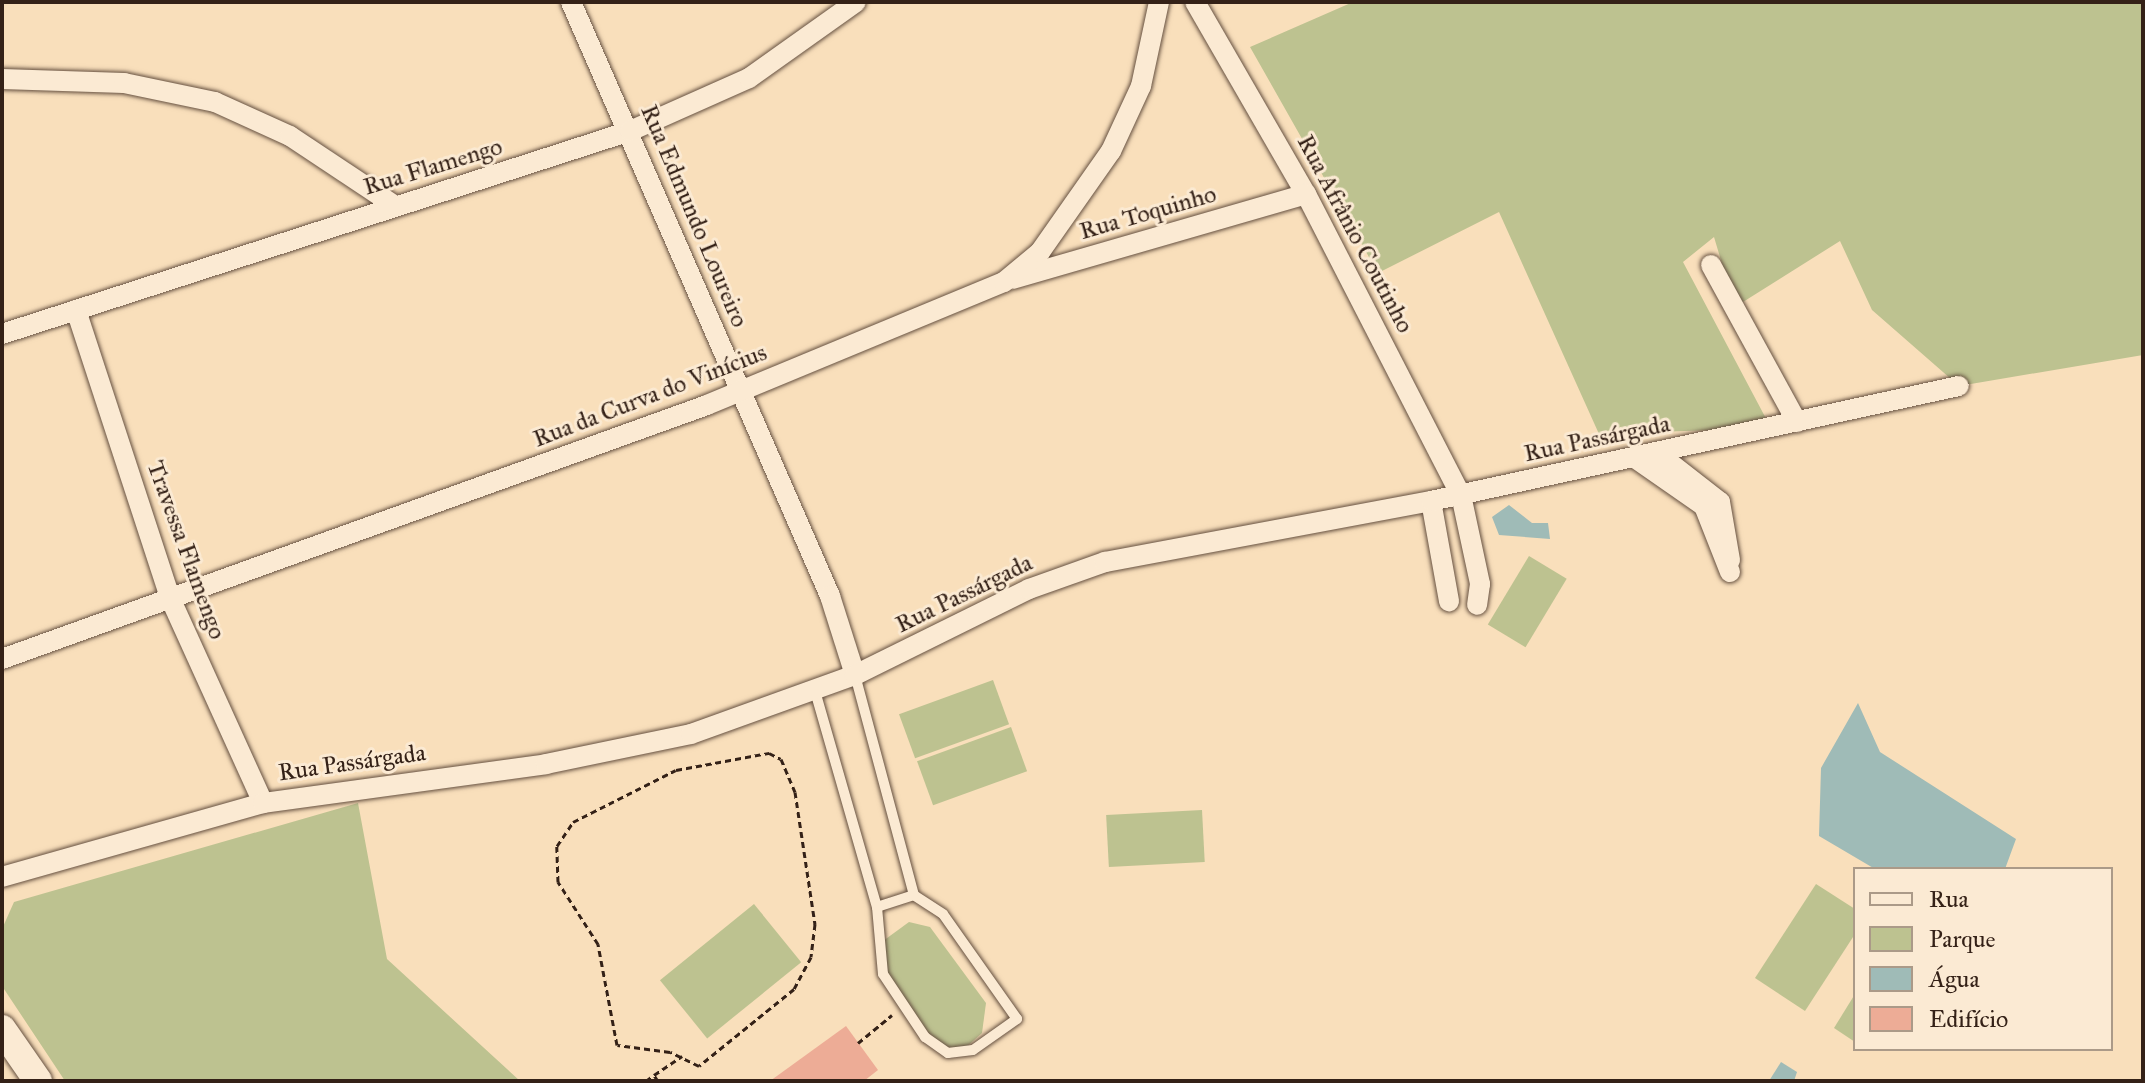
<!DOCTYPE html>
<html>
<head>
<meta charset="utf-8">
<style>
  body { margin:0 }
  #map { position:relative; width:2145px; height:1083px; overflow:hidden; background:#f9dfbb; font-family:"IM FELL Great Primer",serif }
  div>[style] { position:absolute }
  .green>* { inset:0; background:#bdc290; transform-origin:0 0 }
  .water>* { inset:0; background:#9fbbb7 }
  .building>* { inset:0; background:#edac96 }
  .path>* { height:3px; margin-top:-1.5px; transform-origin:0; background:repeating-linear-gradient(90deg,#342117 0 6px,transparent 0 10px) }
  .roads { filter:drop-shadow(0 0 2px #655040) drop-shadow(0 0 2px #655040) }
  .service>* { height:10px; margin:-5px; padding:0 5px; transform-origin:5px; border-radius:5px; background:#fbead3 }
  .minor>* { height:20px; margin:-10px; padding:0 10px; transform-origin:10px; border-radius:10px; background:#fbead3 }
  .secondary>* { height:28px; margin:-14px; padding:0 14px; transform-origin:14px; border-radius:14px; background:#fbead3 }
  span { translate:-50% -50%; white-space:nowrap; text-align:center; line-height:1.15; -webkit-text-stroke:6px #fbead3; paint-order:stroke }
  .street-label { font-size:24px; color:#342117 }
  .frame { position:absolute; inset:0; border:4px solid #342117; pointer-events:none }
  .legend { position:absolute; left:1853px; top:867px; width:260px; height:184px; box-sizing:border-box; background:#fbead3; border:2px solid #ab9a88; margin:0; padding:10px 14px; list-style:none; font-size:24px; color:#342117 }
  .legend li { display:flex; align-items:center; gap:16px; height:40px }
  .legend b { width:40px; border:2px solid #ab9a88 }
</style>
</head>
<body>
<div id="map">
  <div class="green">
    <i style="clip-path:polygon(1353px 2px,2143px 2px,2143px 355px,1959px 386px,1872px 310px,1840px 241px,1735px 307px,1714px 237px,1683px 262px,1771px 428px,1599px 434px,1499px 212px,1378px 273px,1250px 47px)"></i>
    <i style="left:1529px;top:556px;width:44px;height:80px;rotate:31deg"></i>
    <i style="left:993px;top:680px;width:47px;height:100px;rotate:70deg"></i>
    <i style="left:1011px;top:727px;width:47px;height:100px;rotate:70deg"></i>
    <i style="clip-path:polygon(358px 803px,387px 959px,520px 1081px,65px 1081px,2px 986px,2px 929px,14px 902px)"></i>
    <i style="left:1202px;top:810px;width:52px;height:96px;rotate:87deg"></i>
    <i style="clip-path:polygon(1816px 884px,1855px 909px,1855px 934px,1805px 1011px,1755px 978px)"></i>
    <i style="left:754px;top:904px;width:75px;height:121px;rotate:51deg"></i>
    <i style="clip-path:polygon(909px 922px,930px 927px,986px 1003px,982px 1033px,964px 1049px,938px 1046px,881px 966px,883px 941px)"></i>
    <i style="clip-path:polygon(1855px 994px,1855px 1042px,1834px 1028px)"></i>
  </div>
  <div class="water">
    <i style="clip-path:polygon(1509px 505px,1532px 523px,1548px 523px,1550px 539px,1499px 535px,1492px 517px)"></i>
    <i style="clip-path:polygon(1858px 703px,1880px 752px,2016px 839px,2005px 869px,1875px 869px,1819px 836px,1821px 768px)"></i>
    <i style="clip-path:polygon(1781px 1062px,1797px 1072px,1794px 1081px,1769px 1081px)"></i>
  </div>
  <div class="building">
    <i style="clip-path:polygon(846px 1026px,878px 1070px,864px 1081px,770px 1081px)"></i>
  </div>
  <div class="path">
    <i style="left:769px;top:753px;width:13px;rotate:27deg"></i>
    <i style="left:781px;top:759px;width:36px;rotate:67deg"></i>
    <i style="left:795px;top:792px;width:134px;rotate:81.4deg"></i>
    <i style="left:815px;top:924px;width:33px;rotate:97deg"></i>
    <i style="left:811px;top:957px;width:36px;rotate:118deg"></i>
    <i style="left:794px;top:989px;width:122px;rotate:141deg"></i>
    <i style="left:699px;top:1066px;width:32px;rotate:-154deg"></i>
    <i style="left:670px;top:1052px;width:53px;rotate:-172.5deg"></i>
    <i style="left:617px;top:1045px;width:103px;rotate:-100.7deg"></i>
    <i style="left:598px;top:944px;width:74px;rotate:-122.8deg"></i>
    <i style="left:558px;top:882px;width:36px;rotate:-92deg"></i>
    <i style="left:557px;top:846px;width:29px;rotate:-56deg"></i>
    <i style="left:573px;top:822px;width:115px;rotate:-26.8deg"></i>
    <i style="left:676px;top:770px;width:95px;rotate:-10.4deg"></i>
    <i style="left:858px;top:1043px;width:44px;rotate:-39.5deg"></i>
    <i style="left:646px;top:1081px;width:10px;rotate:-37deg"></i>
    <i style="left:658px;top:1081px;width:7px;rotate:-124deg"></i>
    <i style="left:654px;top:1075px;width:34px;rotate:-34deg"></i>
  </div>
  <div class="roads">
    <div class="service">
      <i style="left:855px;top:675px;width:228px;rotate:75deg"></i>
      <i style="left:815px;top:691px;width:225px;rotate:74deg"></i>
      <i style="left:877px;top:907px;width:67px;rotate:84.9deg"></i>
      <i style="left:883px;top:974px;width:76px;rotate:56.3deg"></i>
      <i style="left:925px;top:1037px;width:28px;rotate:35deg"></i>
      <i style="left:948px;top:1053px;width:25px;rotate:-7deg"></i>
      <i style="left:973px;top:1050px;width:54px;rotate:-35.2deg"></i>
      <i style="left:1017px;top:1019px;width:128px;rotate:-125.2deg"></i>
      <i style="left:943px;top:914px;width:35px;rotate:-147deg"></i>
      <i style="left:914px;top:895px;width:39px;rotate:162deg"></i>
    </div>
    <div class="minor">
      <i style="left:571px;top:2px;width:648px;rotate:66.44deg"></i>
      <i style="left:830px;top:596px;width:83px;rotate:72.4deg"></i>
      <i style="left:1195px;top:2px;width:222px;rotate:60deg"></i>
      <i style="left:1306px;top:194px;width:339px;rotate:62.8deg"></i>
      <i style="left:1461px;top:495px;width:91px;rotate:77.9deg"></i>
      <i style="left:1480px;top:584px;width:21px;rotate:98deg"></i>
      <i style="left:2px;top:79px;width:122px;rotate:1.9deg"></i>
      <i style="left:124px;top:83px;width:93px;rotate:11.8deg"></i>
      <i style="left:215px;top:102px;width:82px;rotate:24.4deg"></i>
      <i style="left:290px;top:136px;width:125px;rotate:33.6deg"></i>
      <i style="left:1711px;top:265px;width:179px;rotate:61.3deg"></i>
      <i style="left:1012px;top:279px;width:306px;rotate:-16.1deg"></i>
      <i style="left:76px;top:310px;width:305px;rotate:71.9deg"></i>
      <i style="left:171px;top:600px;width:223px;rotate:65.6deg"></i>
      <i style="left:2px;top:334px;width:660px;rotate:-17.91deg"></i>
      <i style="left:630px;top:131px;width:130px;rotate:-24deg"></i>
      <i style="left:749px;top:78px;width:131px;rotate:-35.4deg"></i>
      <i style="left:1657px;top:453px;width:80px;rotate:37.9deg"></i>
      <i style="left:1720px;top:502px;width:59px;rotate:80.2deg"></i>
      <i style="left:1635px;top:458px;width:84px;rotate:34.8deg"></i>
      <i style="left:1704px;top:506px;width:71px;rotate:68.5deg"></i>
      <i style="left:1431px;top:501px;width:102px;rotate:79.8deg"></i>
      <i style="left:2px;top:659px;width:749px;rotate:-19.81deg"></i>
      <i style="left:707px;top:405px;width:321px;rotate:-22.5deg"></i>
      <i style="left:1004px;top:282px;width:47px;rotate:-39.8deg"></i>
      <i style="left:1040px;top:252px;width:123px;rotate:-54.9deg"></i>
      <i style="left:1111px;top:151px;width:72px;rotate:-65.2deg"></i>
      <i style="left:1141px;top:86px;width:86px;rotate:-77.9deg"></i>
      <i style="left:2px;top:877px;width:271px;rotate:-15.8deg"></i>
      <i style="left:263px;top:803px;width:286px;rotate:-7.8deg"></i>
      <i style="left:546px;top:764px;width:148px;rotate:-11.7deg"></i>
      <i style="left:691px;top:734px;width:174px;rotate:-19.8deg"></i>
      <i style="left:855px;top:675px;width:194px;rotate:-26.3deg"></i>
      <i style="left:1029px;top:589px;width:81px;rotate:-19.6deg"></i>
      <i style="left:1105px;top:562px;width:332px;rotate:-10.6deg"></i>
      <i style="left:1431px;top:501px;width:540px;rotate:-12.29deg"></i>
    </div>
    <div class="secondary">
      <i style="left:2px;top:1029px;width:63px;rotate:55.3deg"></i>
    </div>
  </div>
  <div class="street-label">
    <span style="left:433px;top:167px;rotate:-17deg">Rua Flamengo</span>
    <span style="left:1148px;top:213px;rotate:-16deg">Rua Toquinho</span>
    <span style="left:694px;top:216px;rotate:67deg">Rua Edmundo Loureiro</span>
    <span style="left:1355px;top:234px;rotate:62deg">Rua Afrânio Coutinho</span>
    <span style="left:650px;top:396px;rotate:-21deg">Rua da Curva do Vinícius</span>
    <span style="left:1597px;top:439px;rotate:-12deg">Rua Passárgada</span>
    <span style="left:186px;top:550px;rotate:70deg">Travessa Flamengo</span>
    <span style="left:964px;top:594px;rotate:-26deg">Rua Passárgada</span>
    <span style="left:352px;top:763px;rotate:-8deg">Rua Passárgada</span>
  </div>
  <div class="frame"></div>
  <ul class="legend">
  <li><b style="height:10px;background:#fbead3"></b>Rua</li>
  <li><b style="height:22px;background:#bdc290"></b>Parque</li>
  <li><b style="height:22px;background:#9fbbb7"></b>Água</li>
  <li><b style="height:22px;background:#edac96"></b>Edifício</li>
  </ul>
</div>
</body>
</html>
